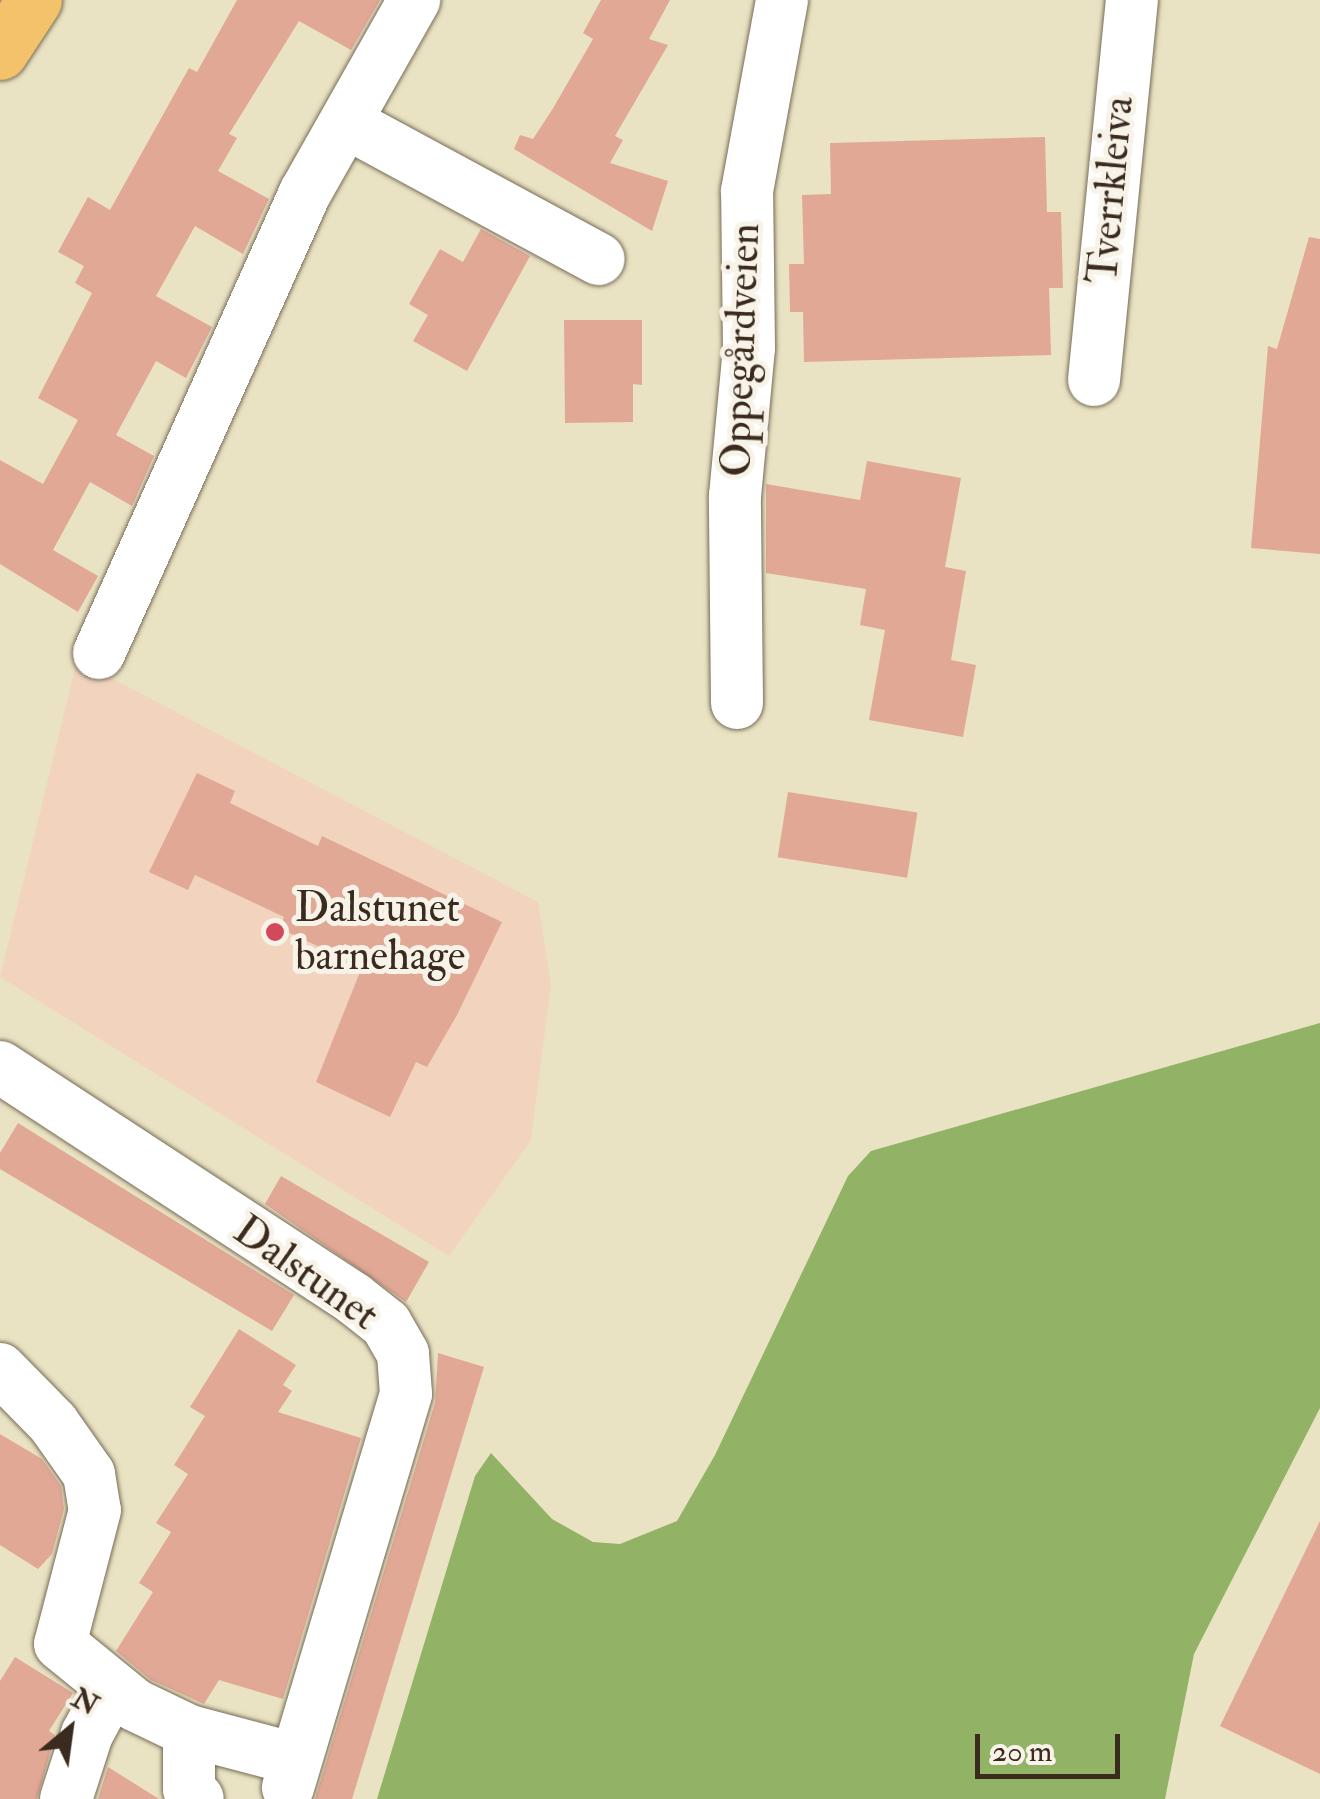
<!DOCTYPE html>
<html>
<head>
<meta charset="utf-8">
<style>
  body { margin:0 }
  #map { position:relative; width:1320px; height:1799px; overflow:hidden; background:#e9e3c3; font-family:"IM FELL Double Pica",serif }
  div>[style] { position:absolute }
  .built>* { inset:0; background:#f2d4be }
  .forest>* { inset:0; background:#92b266 }
  .building>* { inset:0; background:#e2a896; transform-origin:0 0 }
  .roads { filter:drop-shadow(0 0 2px #786b58) drop-shadow(0 0 2px #786b58) }
  .minor>* { height:52px; margin:-26px; padding:0 26px; transform-origin:26px; border-radius:26px; background:#fff }
  .major>* { height:55px; margin:-27.5px; padding:0 27.5px; transform-origin:27.5px; border-radius:27.5px; background:#f3c26a }
  .dots>* { width:28px; height:28px; translate:-50% -50%; box-sizing:border-box; border:5px solid #f7f3e8; border-radius:50% }
  span { translate:-50% -50%; white-space:nowrap; text-align:center; line-height:1.15; -webkit-text-stroke:10px #f7f3e8; paint-order:stroke }
  .street-label { font-size:42px; color:#3b2a1e }
  .poi-label { font-size:42px; color:#3b2a1e }
  .left { translate:0 -50%; text-align:left }
  .north { position:absolute; left:20px; top:1679px; width:100px; height:100px; -webkit-text-stroke:8px #f7f3e8; paint-order:stroke; rotate:29deg; font-size:28px; font-weight:700; line-height:40px; text-align:center; color:#3b2a1e }
  .north::after { content:''; display:block; margin:auto; width:35px; height:45px; background:#3b2a1e; clip-path:polygon(50% 0,100% 100%,50% 72%,0 100%) }
  .scale { position:absolute; left:975px; top:1734px; width:145px; height:45px; box-sizing:border-box; border:5px solid #3b2a1e; border-top:0; padding-left:12px; font-size:30px; line-height:35px; white-space:nowrap; color:#3b2a1e; -webkit-text-stroke:8px #f7f3e8; paint-order:stroke }
</style>
</head>
<body>
<div id="map">
  <div class="built">
    <i style="clip-path:polygon(77px 660px,538px 902px,551px 984px,531px 1140px,449px 1256px,0 977px)"></i>
  </div>
  <div class="forest">
    <i style="clip-path:polygon(1320px 1023px,1320px 1408px,1194px 1654px,1165px 1799px,377px 1799px,475px 1476px,491px 1453px,552px 1519px,593px 1542px,620px 1544px,677px 1521px,715px 1455px,848px 1176px,871px 1151px)"></i>
  </div>
  <div class="building">
    <i style="clip-path:polygon(237px 0,380px 0,351px 50px,299px 21px,229px 134px,237px 138px,218px 171px,269px 199px,243px 254px,195px 226px,156px 296px,212px 327px,186px 378px,156px 361px,116px 435px,154px 456px,132px 506px,90px 482px,53px 550px,98px 576px,78px 612px,0 564px,0 460px,43px 484px,78px 420px,38px 398px,92px 293px,75px 283px,84px 266px,58px 252px,88px 197px,110px 210px,189px 68px,197px 72px)"></i>
    <i style="clip-path:polygon(601px 0,670px 0,649px 39px,668px 45px,615px 136px,623px 140px,610px 163px,668px 181px,652px 231px,514px 149px,520px 135px,533px 139px,552px 110px,593px 39px,583px 33px)"></i>
    <i style="clip-path:polygon(1045px 137px,1047px 212px,1061px 212px,1063px 288px,1049px 288px,1051px 355px,804px 362px,803px 312px,790px 312px,789px 264px,804px 264px,802px 195px,831px 194px,830px 143px)"></i>
    <i style="clip-path:polygon(481px 229px,530px 256px,467px 371px,413px 341px,428px 315px,409px 304px,440px 249px,463px 262px)"></i>
    <i style="clip-path:polygon(1309px 237px,1320px 239px,1320px 554px,1251px 548px,1268px 346px,1277px 349px)"></i>
    <i style="clip-path:polygon(564px 320px,642px 320px,642px 385px,633px 384px,633px 422px,565px 423px)"></i>
    <i style="clip-path:polygon(867px 461px,961px 478px,945px 567px,966px 571px,951px 660px,976px 665px,963px 737px,869px 720px,885px 630px,860px 625px,866px 589px,766px 573px,766px 484px,860px 500px)"></i>
    <i style="clip-path:polygon(197px 773px,235px 791px,230px 803px,318px 846px,322px 836px,502px 922px,457px 1015px,427px 1067px,416px 1062px,390px 1117px,316px 1082px,362px 967px,279px 928px,284px 917px,195px 875px,188px 890px,149px 872px)"></i>
    <i style="left:788px;top:792px;width:131px;height:66px;rotate:9deg"></i>
    <i style="clip-path:polygon(18px 1123px,294px 1295px,272px 1331px,0 1169px,0 1153px)"></i>
    <i style="clip-path:polygon(281px 1176px,429px 1262px,406px 1302px,265px 1204px)"></i>
    <i style="clip-path:polygon(239px 1329px,296px 1365px,283px 1385px,292px 1391px,278px 1412px,361px 1438px,283px 1699px,219px 1680px,204px 1704px,151px 1680px,116px 1651px,153px 1592px,139px 1583px,171px 1532px,156px 1523px,188px 1474px,174px 1465px,205px 1416px,190px 1407px)"></i>
    <i style="clip-path:polygon(438px 1353px,484px 1367px,352px 1799px,315px 1799px,435px 1403px)"></i>
    <i style="clip-path:polygon(0 1434px,42px 1459px,61px 1486px,64px 1509px,52px 1554px,38px 1569px,0 1545px)"></i>
    <i style="clip-path:polygon(1320px 1521px,1320px 1774px,1220px 1726px)"></i>
    <i style="clip-path:polygon(15px 1657px,73px 1693px,49px 1731px,55px 1735px,37px 1799px,0 1799px,0 1681px)"></i>
    <i style="clip-path:polygon(108px 1767px,159px 1799px,98px 1799px)"></i>
  </div>
  <div class="roads">
    <div class="minor">
      <i style="left:347px;top:123px;width:286px;rotate:28.4deg"></i>
      <i style="left:1094px;top:380px;width:382px;rotate:-84.3deg"></i>
      <i style="left:99px;top:653px;width:504px;rotate:-65.88deg"></i>
      <i style="left:305px;top:193px;width:222px;rotate:-60.5deg"></i>
      <i style="left:737px;top:703px;width:207px;rotate:-90.6deg"></i>
      <i style="left:735px;top:496px;width:149px;rotate:-84.6deg"></i>
      <i style="left:749px;top:348px;width:157px;rotate:-90.7deg"></i>
      <i style="left:747px;top:191px;width:194px;rotate:-79.6deg"></i>
      <i style="left:0;top:1067px;width:422px;rotate:33.2deg"></i>
      <i style="left:353px;top:1298px;width:42px;rotate:38.2deg"></i>
      <i style="left:386px;top:1324px;width:34px;rotate:60deg"></i>
      <i style="left:403px;top:1354px;width:40px;rotate:85.7deg"></i>
      <i style="left:406px;top:1394px;width:411px;rotate:106.7deg"></i>
      <i style="left:0;top:1369px;width:76px;rotate:45.5deg"></i>
      <i style="left:53px;top:1423px;width:62px;rotate:54.8deg"></i>
      <i style="left:89px;top:1474px;width:36px;rotate:81deg"></i>
      <i style="left:95px;top:1510px;width:138px;rotate:104.6deg"></i>
      <i style="left:60px;top:1644px;width:97px;rotate:39.1deg"></i>
      <i style="left:135px;top:1705px;width:60px;rotate:25.7deg"></i>
      <i style="left:189px;top:1731px;width:110px;rotate:14.8deg"></i>
      <i style="left:189px;top:1731px;width:58px;rotate:90deg"></i>
      <i style="left:189px;top:1789px;width:13px;rotate:48deg"></i>
      <i style="left:66px;top:1799px;width:68px;rotate:-72.1deg"></i>
      <i style="left:87px;top:1734px;width:52px;rotate:-61.5deg"></i>
    </div>
    <div class="major">
      <i style="left:0;top:52px;width:62px;rotate:-56.8deg"></i>
    </div>
  </div>
  <div class="dots">
    <i style="left:275px;top:932px;background:#d1495b"></i>
  </div>
  <div class="street-label">
    <span style="left:1111px;top:190px;rotate:-85deg">Tverrkleiva</span>
    <span style="left:741px;top:350px;rotate:-88deg">Oppegårdveien</span>
    <span style="left:306px;top:1273px;rotate:35deg">Dalstunet</span>
  </div>
  <div class="poi-label">
    <span class="left" style="left:295px;top:932px">Dalstunet<br>barnehage</span>
  </div>
  <div class="north">N</div>
  <div class="scale">20 m</div>
</div>
</body>
</html>
